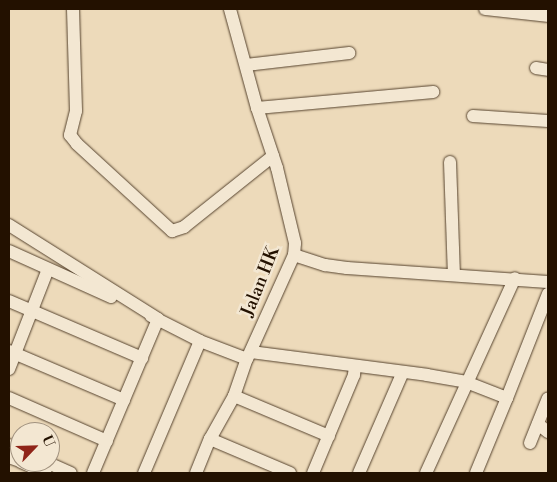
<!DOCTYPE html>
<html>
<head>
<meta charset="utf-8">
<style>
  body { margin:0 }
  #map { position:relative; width:557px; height:482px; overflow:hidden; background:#eddaba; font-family:"Libre Bodoni",serif }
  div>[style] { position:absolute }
  .roads { filter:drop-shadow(0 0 1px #56432e) drop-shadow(0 0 1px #56432e) }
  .minor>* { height:12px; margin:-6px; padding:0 6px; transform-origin:6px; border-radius:6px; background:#f3e7d2 }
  span { translate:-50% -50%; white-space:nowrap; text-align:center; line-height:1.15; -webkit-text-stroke:5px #f3e7d2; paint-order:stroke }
  .street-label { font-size:18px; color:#231100 }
  .frame { position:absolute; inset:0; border:10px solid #231100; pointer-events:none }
  .north { position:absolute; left:10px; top:422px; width:50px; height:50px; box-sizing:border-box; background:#f3e7d2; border:1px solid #a0917e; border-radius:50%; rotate:66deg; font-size:14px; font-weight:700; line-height:20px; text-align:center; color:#231100 }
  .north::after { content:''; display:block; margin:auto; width:18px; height:22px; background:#8f2418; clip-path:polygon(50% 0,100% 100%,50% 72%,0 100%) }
</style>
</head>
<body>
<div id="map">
  <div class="roads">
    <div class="minor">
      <i style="left:73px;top:9px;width:102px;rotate:88.3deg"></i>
      <i style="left:76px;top:111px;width:25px;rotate:104deg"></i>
      <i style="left:70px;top:135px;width:11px;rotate:52deg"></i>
      <i style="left:77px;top:144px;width:129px;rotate:42.5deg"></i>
      <i style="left:172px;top:231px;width:13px;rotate:-18deg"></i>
      <i style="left:184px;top:227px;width:114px;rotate:-38.6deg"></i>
      <i style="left:485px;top:9px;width:63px;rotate:6.3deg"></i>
      <i style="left:246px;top:65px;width:104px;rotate:-6.6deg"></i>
      <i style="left:536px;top:68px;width:12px;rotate:9deg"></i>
      <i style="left:257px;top:108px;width:177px;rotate:-5.2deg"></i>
      <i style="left:473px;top:116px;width:75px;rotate:3.8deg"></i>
      <i style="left:450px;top:162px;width:112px;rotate:88deg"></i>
      <i style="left:9px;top:225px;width:176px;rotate:32.2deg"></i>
      <i style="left:158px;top:319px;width:167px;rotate:112.9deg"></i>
      <i style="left:9px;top:251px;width:112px;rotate:24.3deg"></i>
      <i style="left:294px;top:255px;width:33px;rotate:18deg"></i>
      <i style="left:325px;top:265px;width:22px;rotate:8deg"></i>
      <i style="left:347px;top:268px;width:201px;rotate:4deg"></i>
      <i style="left:9px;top:301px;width:145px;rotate:23.2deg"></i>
      <i style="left:151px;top:316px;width:55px;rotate:27deg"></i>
      <i style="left:200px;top:341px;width:50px;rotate:21deg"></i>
      <i style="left:9px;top:351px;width:125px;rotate:23.1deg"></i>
      <i style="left:251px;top:352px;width:177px;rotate:7.4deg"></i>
      <i style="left:427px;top:375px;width:40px;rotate:10deg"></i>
      <i style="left:466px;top:382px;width:44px;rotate:21.3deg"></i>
      <i style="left:507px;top:398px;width:81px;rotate:112.5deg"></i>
      <i style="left:9px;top:369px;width:107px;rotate:-68.7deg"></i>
      <i style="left:234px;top:396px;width:103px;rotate:22.8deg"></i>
      <i style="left:9px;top:398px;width:107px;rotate:23.7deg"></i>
      <i style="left:507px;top:398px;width:112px;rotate:-68.5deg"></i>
      <i style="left:538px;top:424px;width:13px;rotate:39deg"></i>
      <i style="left:210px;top:439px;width:87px;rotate:23deg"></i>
      <i style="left:530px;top:443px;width:48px;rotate:-68.2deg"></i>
      <i style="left:9px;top:445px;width:12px;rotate:24deg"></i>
      <i style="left:9px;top:457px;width:12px;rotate:20deg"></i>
      <i style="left:21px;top:462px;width:27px;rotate:24deg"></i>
      <i style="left:46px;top:462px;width:27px;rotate:24deg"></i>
      <i style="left:144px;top:473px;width:143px;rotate:-67deg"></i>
      <i style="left:196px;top:473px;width:37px;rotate:-68deg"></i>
      <i style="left:210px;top:439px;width:49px;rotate:-60.8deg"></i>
      <i style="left:234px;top:396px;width:39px;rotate:-71deg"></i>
      <i style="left:247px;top:359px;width:114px;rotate:-65.7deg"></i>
      <i style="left:294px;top:255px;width:12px;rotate:-85deg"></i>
      <i style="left:295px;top:243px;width:77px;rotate:-103.5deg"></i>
      <i style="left:277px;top:168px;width:63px;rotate:-108.4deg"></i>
      <i style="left:257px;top:108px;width:103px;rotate:-105.3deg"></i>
      <i style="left:313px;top:473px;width:106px;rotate:-67.3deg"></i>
      <i style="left:354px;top:375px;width:9px;rotate:-84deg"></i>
      <i style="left:359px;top:473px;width:110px;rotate:-66.5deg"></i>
      <i style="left:426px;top:473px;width:214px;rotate:-65.5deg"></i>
    </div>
  </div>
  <div class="street-label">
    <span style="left:261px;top:282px;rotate:-68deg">Jalan HK</span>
  </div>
  <div class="frame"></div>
  <div class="north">U</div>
</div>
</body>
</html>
